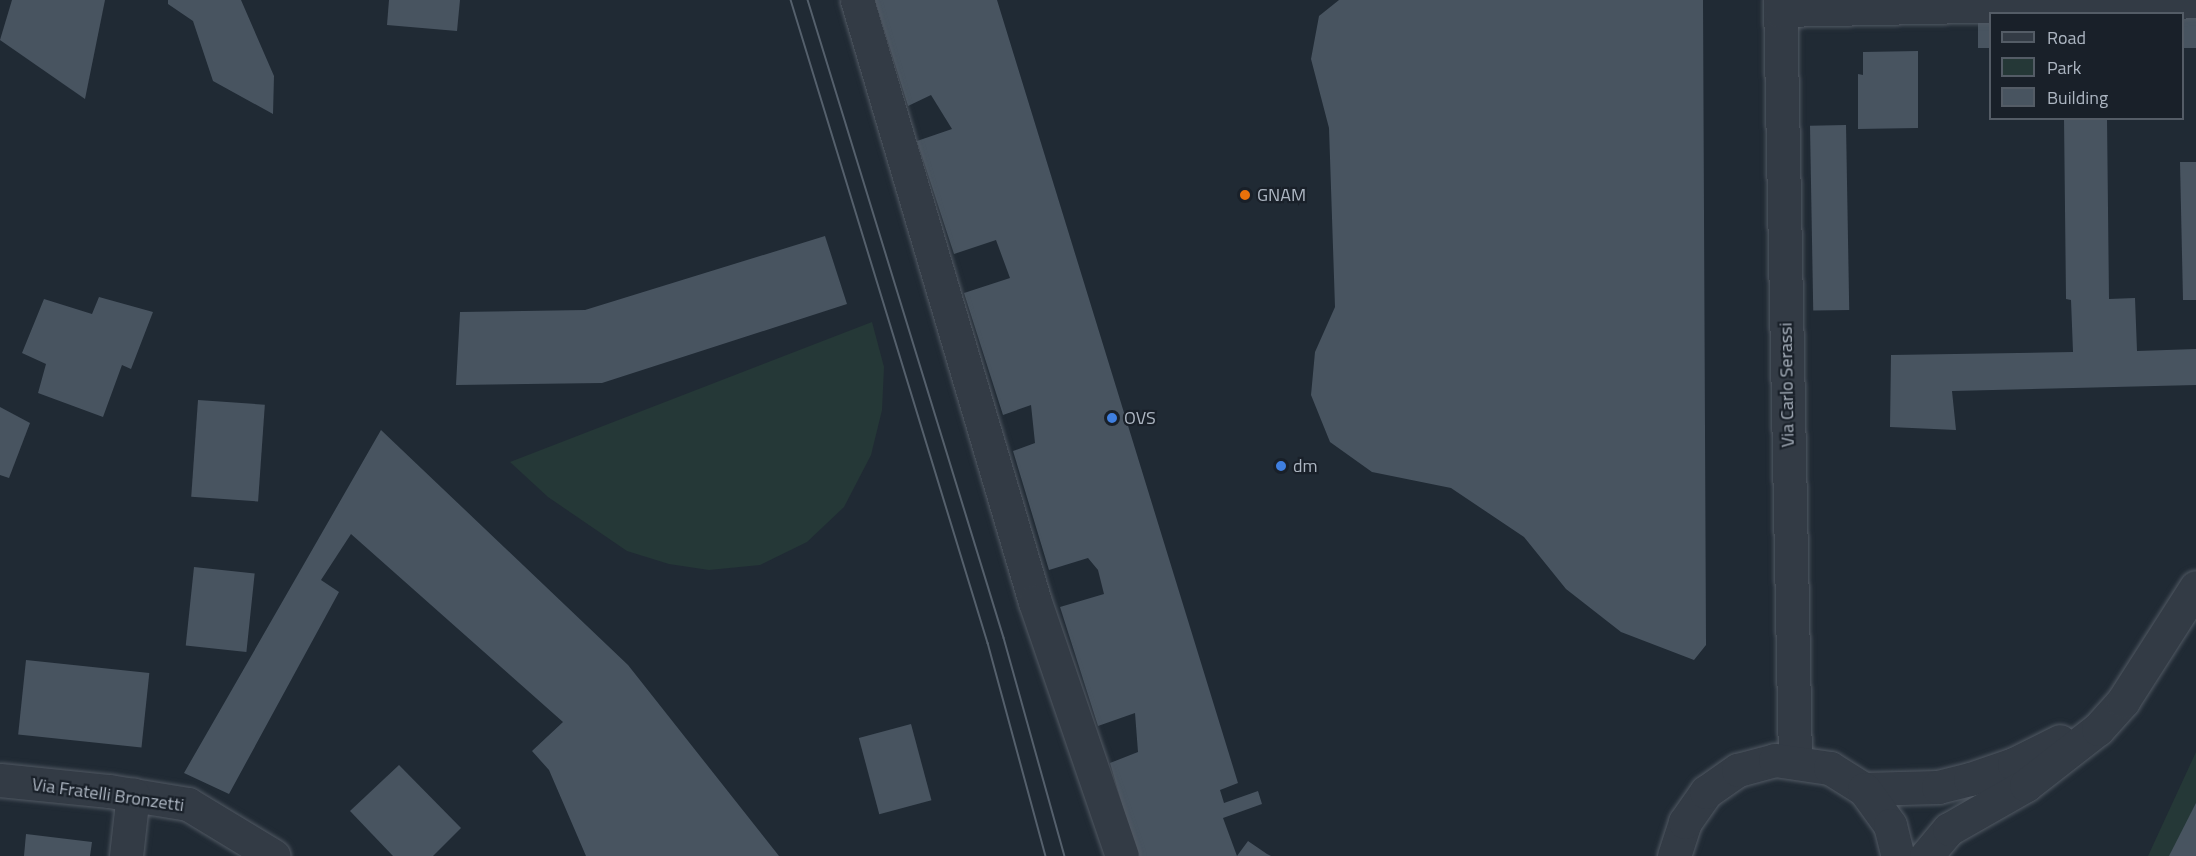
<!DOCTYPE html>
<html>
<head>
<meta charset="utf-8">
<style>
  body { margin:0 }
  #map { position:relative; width:2196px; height:856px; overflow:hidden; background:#202a34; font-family:"Titillium Web",sans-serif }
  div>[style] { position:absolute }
  .green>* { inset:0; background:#253837 }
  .building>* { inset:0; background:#485460; transform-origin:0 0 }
  .roads { filter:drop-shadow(0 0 2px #515963) drop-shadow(0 0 2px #515963) }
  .minor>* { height:33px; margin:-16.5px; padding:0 16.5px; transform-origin:16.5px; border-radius:16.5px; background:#333b45 }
  .tram>* { height:1.5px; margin:-0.75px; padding:0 0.75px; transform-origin:0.75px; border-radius:0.75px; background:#55606c }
  .dots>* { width:16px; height:16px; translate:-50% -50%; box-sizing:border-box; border:3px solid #192029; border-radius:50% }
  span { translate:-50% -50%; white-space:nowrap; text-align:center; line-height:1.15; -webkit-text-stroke:4.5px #192029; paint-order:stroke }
  .poi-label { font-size:18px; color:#adb6c2 }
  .left { translate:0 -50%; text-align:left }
  .street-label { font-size:18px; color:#adb6c2 }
  .legend { position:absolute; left:1989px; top:12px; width:195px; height:108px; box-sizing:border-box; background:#192029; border:2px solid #545c66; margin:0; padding:8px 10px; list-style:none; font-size:18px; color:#adb6c2 }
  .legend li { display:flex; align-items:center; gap:12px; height:30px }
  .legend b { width:30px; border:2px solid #545c66 }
</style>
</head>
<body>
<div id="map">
  <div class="green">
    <i style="clip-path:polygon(872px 322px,884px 367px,882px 410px,871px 455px,844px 507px,807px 542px,760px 565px,709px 570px,669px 564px,627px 551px,548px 497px,510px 462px)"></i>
    <i style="clip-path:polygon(2196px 752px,2196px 856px,2148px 856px)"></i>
  </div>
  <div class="building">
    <i style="clip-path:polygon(12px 0,105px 0,85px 99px,0 40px)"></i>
    <i style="clip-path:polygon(168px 0,241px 0,274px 76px,273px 114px,213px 81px,193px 21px,168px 4px)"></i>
    <i style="clip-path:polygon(389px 0,460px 0,457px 31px,387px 25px)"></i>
    <i style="clip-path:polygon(875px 0,997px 0,1238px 783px,1220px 790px,1224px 803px,1258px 791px,1262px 804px,1223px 818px,1237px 856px,1137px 856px,1110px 763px,1138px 752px,1135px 713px,1098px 726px,1060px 607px,1104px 594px,1098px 570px,1088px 558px,1049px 570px,1013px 451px,1035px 443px,1031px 405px,1003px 415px,964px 293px,1010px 278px,996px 240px,954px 254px,917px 141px,952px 129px,931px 95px,908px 106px)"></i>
    <i style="clip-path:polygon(1339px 0,1703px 0,1706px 645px,1694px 660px,1621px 632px,1566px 589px,1524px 537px,1451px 488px,1372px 472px,1330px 442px,1311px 395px,1315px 352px,1335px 307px,1329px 128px,1311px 59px,1319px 16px)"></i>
    <i style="left:2182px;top:13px;width:14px;height:35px"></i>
    <i style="left:1978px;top:15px;width:12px;height:33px"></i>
    <i style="clip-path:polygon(1918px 51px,1918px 128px,1858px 129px,1858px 74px,1863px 75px,1863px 52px)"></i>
    <i style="clip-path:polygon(2064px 118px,2107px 118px,2109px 299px,2135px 298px,2137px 351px,2196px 349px,2196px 385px,1952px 391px,1956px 430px,1890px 427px,1891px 355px,2073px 352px,2071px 300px,2066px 299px)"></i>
    <i style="left:1846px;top:125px;width:185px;height:36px;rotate:89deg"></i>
    <i style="clip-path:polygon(2180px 162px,2196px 162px,2196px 300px,2183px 300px)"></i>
    <i style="clip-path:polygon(825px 236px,847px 304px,602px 383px,456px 385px,460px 312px,585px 310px)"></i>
    <i style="clip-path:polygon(99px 297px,153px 312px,131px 369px,122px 365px,103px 417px,38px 393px,46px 364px,22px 353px,44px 299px,92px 314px)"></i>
    <i style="left:198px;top:400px;width:67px;height:97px;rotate:4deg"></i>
    <i style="clip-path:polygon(0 407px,30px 423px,9px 478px,0 475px)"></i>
    <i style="clip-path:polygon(381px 430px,628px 665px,779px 856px,586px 856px,549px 770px,532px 751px,563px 722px,351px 534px,321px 580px,339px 592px,229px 794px,184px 773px)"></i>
    <i style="left:194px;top:567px;width:61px;height:79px;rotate:6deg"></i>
    <i style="left:26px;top:660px;width:124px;height:75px;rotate:6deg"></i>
    <i style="left:911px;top:724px;width:79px;height:54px;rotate:75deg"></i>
    <i style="clip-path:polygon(399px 765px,461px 828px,433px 856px,393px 856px,350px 811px)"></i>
    <i style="clip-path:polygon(2196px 803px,2196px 856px,2169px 856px)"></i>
    <i style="clip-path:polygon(26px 834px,92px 842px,90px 856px,24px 856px)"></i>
    <i style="clip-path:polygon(1248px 841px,1267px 854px,1271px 856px,1237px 856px)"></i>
  </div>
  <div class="roads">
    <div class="minor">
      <i style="left:857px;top:0;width:628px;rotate:73.53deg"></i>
      <i style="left:1035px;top:602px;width:268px;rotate:71.1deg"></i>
      <i style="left:1780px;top:0;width:760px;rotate:88.87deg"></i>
      <i style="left:1780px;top:10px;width:416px;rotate:-1.2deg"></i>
      <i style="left:0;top:780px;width:110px;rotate:5.8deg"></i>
      <i style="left:109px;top:791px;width:80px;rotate:9.3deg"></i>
      <i style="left:188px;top:804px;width:100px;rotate:31.2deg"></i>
      <i style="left:1864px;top:789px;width:74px;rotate:-1.5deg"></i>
      <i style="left:1938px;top:787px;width:33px;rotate:-14deg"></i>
      <i style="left:1970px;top:779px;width:46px;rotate:-18.8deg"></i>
      <i style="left:2014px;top:764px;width:51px;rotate:-26.6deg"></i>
      <i style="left:126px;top:856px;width:62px;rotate:-83.6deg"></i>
      <i style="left:1674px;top:856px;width:36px;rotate:-72deg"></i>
      <i style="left:1685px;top:822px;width:37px;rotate:-55deg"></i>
      <i style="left:1706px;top:792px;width:39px;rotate:-35deg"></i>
      <i style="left:1738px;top:770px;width:38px;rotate:-15deg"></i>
      <i style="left:1775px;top:760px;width:56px;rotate:8.3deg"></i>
      <i style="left:1830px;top:768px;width:40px;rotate:32deg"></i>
      <i style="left:1864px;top:789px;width:44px;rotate:54.2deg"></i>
      <i style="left:1890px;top:825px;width:32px;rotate:76deg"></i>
      <i style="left:1926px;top:856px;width:35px;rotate:-50deg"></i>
      <i style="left:1949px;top:829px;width:89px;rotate:-29.7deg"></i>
      <i style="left:2026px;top:785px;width:91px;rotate:-37.9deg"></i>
      <i style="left:2098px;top:729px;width:38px;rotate:-48deg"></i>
      <i style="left:2123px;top:701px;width:135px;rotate:-57.4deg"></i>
    </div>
  </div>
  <div class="tram">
    <i style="left:791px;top:0;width:673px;rotate:72.97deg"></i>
    <i style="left:988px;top:643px;width:221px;rotate:74.8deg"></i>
    <i style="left:808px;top:0;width:667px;rotate:72.92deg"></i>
    <i style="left:1004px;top:638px;width:226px;rotate:74.4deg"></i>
  </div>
  <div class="dots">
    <i style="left:1245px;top:195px;background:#e8710a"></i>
    <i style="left:1112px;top:418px;background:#3f7fe0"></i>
    <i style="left:1281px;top:466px;background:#3f7fe0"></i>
  </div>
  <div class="poi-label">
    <span class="left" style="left:1257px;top:195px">GNAM</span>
    <span class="left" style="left:1124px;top:418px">OVS</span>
    <span class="left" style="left:1293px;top:466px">dm</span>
  </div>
  <div class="street-label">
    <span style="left:1787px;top:385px;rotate:-91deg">Via Carlo Serassi</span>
    <span style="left:108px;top:795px;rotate:8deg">Via Fratelli Bronzetti</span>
  </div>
  <ul class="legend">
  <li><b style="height:8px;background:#333b45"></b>Road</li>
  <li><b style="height:16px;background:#253837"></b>Park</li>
  <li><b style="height:16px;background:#485460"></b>Building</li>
  </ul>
</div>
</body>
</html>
